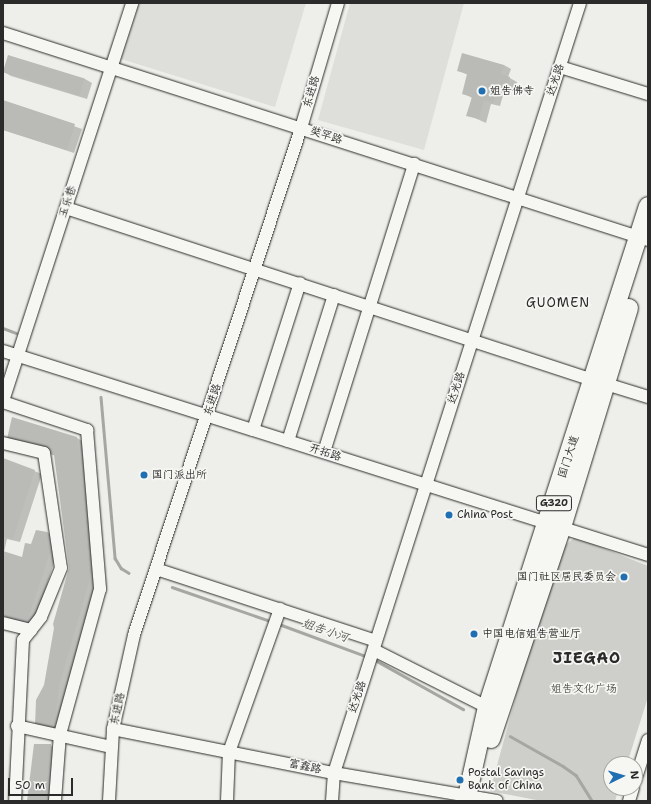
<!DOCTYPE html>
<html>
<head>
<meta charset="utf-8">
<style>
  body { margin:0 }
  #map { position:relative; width:651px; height:804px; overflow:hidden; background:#eeeeea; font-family:"Shantell Sans","LXGW WenKai TC",sans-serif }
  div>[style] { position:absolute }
  .built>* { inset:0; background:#dededb }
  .green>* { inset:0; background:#cececa }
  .shadow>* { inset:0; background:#0003 }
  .stream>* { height:2.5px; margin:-1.25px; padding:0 1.25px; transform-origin:1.25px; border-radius:1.25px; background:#a6a6a3 }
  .building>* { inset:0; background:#babab7; transform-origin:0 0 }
  .roads { filter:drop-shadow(0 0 1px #2b2b2b) drop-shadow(0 0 1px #2b2b2b) }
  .minor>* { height:12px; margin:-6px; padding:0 6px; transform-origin:6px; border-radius:6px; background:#f6f6f2 }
  .highway>* { height:18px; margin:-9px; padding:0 9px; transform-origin:9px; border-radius:9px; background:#f6f6f2 }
  .dots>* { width:11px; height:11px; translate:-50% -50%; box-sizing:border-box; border:2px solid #f6f6f2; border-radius:50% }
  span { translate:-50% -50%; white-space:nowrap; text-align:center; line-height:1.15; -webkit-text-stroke:3.5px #f6f6f2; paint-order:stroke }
  .shield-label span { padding:1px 3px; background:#f6f6f2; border:1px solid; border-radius:3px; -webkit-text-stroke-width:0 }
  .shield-label { font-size:10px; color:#2b2b2b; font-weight:700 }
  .street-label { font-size:11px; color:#2b2b2b }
  .poi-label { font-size:11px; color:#2b2b2b }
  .left { translate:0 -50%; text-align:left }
  .right { translate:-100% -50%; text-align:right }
  .park-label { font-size:11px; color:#545453 }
  .water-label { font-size:12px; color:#565655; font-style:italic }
  .quarter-label { font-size:13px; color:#2b2b2b; letter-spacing:1px }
  .district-label { font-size:15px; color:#2b2b2b; font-weight:700; letter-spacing:1px }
  .frame { position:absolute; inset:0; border:4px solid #2b2b2b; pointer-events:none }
  .north { position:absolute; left:603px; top:756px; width:40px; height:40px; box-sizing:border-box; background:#f6f6f2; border:1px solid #a5a5a2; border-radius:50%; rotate:85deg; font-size:11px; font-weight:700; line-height:16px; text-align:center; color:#2b2b2b }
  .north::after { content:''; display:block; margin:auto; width:14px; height:18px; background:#1f6fb2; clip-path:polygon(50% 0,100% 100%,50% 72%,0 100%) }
  .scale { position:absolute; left:8px; top:778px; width:65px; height:18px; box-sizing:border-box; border:2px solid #2b2b2b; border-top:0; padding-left:5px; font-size:12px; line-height:14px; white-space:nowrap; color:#2b2b2b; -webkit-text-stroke:3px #f6f6f2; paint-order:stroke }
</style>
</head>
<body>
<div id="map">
  <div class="built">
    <i style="clip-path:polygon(139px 3px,306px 3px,275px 107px,121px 59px)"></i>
    <i style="clip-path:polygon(350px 3px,464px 3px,424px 150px,318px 120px)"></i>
  </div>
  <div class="green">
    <i style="clip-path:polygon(575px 537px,648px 566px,648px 697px,627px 764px,611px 764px,611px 788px,619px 788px,615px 801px,541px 801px,490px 791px,555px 554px)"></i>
  </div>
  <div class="shadow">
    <i style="clip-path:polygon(9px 56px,85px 79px,92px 83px,87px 99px,11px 76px,4px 72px)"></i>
    <i style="clip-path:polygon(504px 65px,511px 69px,508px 77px,517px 82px,514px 90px,505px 88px,500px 106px,491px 104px,486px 123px,468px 115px,472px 98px,463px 93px,468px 75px,458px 70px)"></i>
    <i style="clip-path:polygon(3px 101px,82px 129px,74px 153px,3px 130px)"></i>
    <i style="clip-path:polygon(77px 438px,84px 442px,100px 572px,60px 733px,36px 726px,70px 568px,56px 456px,15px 442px)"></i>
    <i style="clip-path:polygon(3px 459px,42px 474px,20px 542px,7px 539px,4px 552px,22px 558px,47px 532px,54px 537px,56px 556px,34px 626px,3px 616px)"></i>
    <i style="clip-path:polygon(50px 745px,57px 749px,53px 801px,28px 801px)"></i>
  </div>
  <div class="stream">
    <i style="left:3px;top:328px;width:14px;rotate:21deg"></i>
    <i style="left:101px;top:397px;width:162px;rotate:85deg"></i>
    <i style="left:115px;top:558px;width:12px;rotate:59deg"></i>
    <i style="left:121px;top:568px;width:9px;rotate:32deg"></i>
    <i style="left:172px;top:587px;width:107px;rotate:19.1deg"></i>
    <i style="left:279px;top:624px;width:95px;rotate:20.3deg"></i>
    <i style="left:375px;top:660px;width:101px;rotate:29.1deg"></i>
    <i style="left:510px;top:736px;width:61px;rotate:29.5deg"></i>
    <i style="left:563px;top:766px;width:16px;rotate:35deg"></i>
    <i style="left:576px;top:775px;width:31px;rotate:58deg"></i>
  </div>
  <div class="building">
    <i style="clip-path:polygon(462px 53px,504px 65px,501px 74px,510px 77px,507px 87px,498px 85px,493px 103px,484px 100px,479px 119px,466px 116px,472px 97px,462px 94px,467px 74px,457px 71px)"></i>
    <i style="left:8px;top:55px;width:80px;height:18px;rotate:17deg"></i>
    <i style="clip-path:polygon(3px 100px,75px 124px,67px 150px,3px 130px)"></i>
    <i style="clip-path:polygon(12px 417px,77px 437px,93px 568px,59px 686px,54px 730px,35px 726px,36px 700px,44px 685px,54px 628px,53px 624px,69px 568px,54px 455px,7px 439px)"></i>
    <i style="clip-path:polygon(3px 458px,35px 470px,13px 539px,3px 536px)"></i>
    <i style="clip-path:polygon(36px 530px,47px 532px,50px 552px,27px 622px,3px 615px,3px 551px,22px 557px,25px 543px,31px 544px)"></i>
    <i style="clip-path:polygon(34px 744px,51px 744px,46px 801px,27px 801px)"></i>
  </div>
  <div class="roads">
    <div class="minor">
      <i style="left:3px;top:33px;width:677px;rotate:17.79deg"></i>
      <i style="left:560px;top:67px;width:92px;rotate:17.1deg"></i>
      <i style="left:66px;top:208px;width:554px;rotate:18.08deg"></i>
      <i style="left:3px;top:351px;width:676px;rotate:17.55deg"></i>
      <i style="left:606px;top:384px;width:44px;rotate:17.2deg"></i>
      <i style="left:3px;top:401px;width:418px;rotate:-72deg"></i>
      <i style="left:3px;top:402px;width:89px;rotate:18.4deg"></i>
      <i style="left:87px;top:430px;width:160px;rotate:85.3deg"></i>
      <i style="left:100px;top:589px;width:150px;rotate:105.4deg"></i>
      <i style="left:60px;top:734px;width:67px;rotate:94.3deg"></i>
      <i style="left:253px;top:430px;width:154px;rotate:-72.3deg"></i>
      <i style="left:288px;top:441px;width:153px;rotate:-72.5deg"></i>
      <i style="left:3px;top:443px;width:42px;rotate:13.7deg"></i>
      <i style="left:44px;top:453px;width:116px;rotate:81.6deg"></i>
      <i style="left:61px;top:568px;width:53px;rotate:112.2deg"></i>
      <i style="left:41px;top:617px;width:29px;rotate:128deg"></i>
      <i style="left:23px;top:640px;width:161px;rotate:92.8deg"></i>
      <i style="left:324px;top:452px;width:302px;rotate:-72.6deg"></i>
      <i style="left:156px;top:569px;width:231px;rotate:18.1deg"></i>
      <i style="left:3px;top:623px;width:29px;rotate:14deg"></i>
      <i style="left:374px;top:650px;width:127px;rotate:26.8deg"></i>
      <i style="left:17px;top:726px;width:96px;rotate:12.6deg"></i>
      <i style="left:113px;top:729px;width:225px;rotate:11.3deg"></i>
      <i style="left:334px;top:773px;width:165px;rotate:9.7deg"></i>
      <i style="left:635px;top:781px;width:43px;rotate:-72.4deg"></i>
      <i style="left:109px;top:801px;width:72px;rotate:-86.8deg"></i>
      <i style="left:113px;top:729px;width:96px;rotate:-77.4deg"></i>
      <i style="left:134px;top:635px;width:534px;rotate:-71.77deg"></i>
      <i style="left:301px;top:128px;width:130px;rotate:-73.5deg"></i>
      <i style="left:227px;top:801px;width:49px;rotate:-87.7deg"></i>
      <i style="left:229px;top:752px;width:152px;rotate:-70.4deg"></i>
      <i style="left:332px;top:801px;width:28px;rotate:-86deg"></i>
      <i style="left:334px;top:773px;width:808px;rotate:-72.28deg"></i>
      <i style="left:629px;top:801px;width:14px;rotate:-73deg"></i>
    </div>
    <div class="highway">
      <i style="left:491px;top:739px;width:224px;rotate:-71.5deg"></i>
      <i style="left:562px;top:527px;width:229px;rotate:-73deg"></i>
      <i style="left:466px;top:801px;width:96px;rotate:-77.4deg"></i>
      <i style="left:487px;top:707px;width:526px;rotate:-72.18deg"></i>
    </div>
  </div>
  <div class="dots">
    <i style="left:482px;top:91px;background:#1f6fb2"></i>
    <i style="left:144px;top:475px;background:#1f6fb2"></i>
    <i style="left:449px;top:515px;background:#1f6fb2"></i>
    <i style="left:624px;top:577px;background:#1f6fb2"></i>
    <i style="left:474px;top:634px;background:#1f6fb2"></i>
    <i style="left:460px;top:780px;background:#1f6fb2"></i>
  </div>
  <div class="shield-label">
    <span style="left:554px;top:503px">G320</span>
  </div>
  <div class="street-label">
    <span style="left:556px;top:80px;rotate:-72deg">达光路</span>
    <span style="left:312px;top:92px;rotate:-74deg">东进路</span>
    <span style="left:326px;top:136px;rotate:18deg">奘罕路</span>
    <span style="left:68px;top:202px;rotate:-72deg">玉乐巷</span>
    <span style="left:457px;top:388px;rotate:-72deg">达光路</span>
    <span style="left:213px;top:400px;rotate:-72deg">东进路</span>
    <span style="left:325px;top:453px;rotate:18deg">开拓路</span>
    <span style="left:569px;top:457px;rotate:-72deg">国门大道</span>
    <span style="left:358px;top:697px;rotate:-72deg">达光路</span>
    <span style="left:118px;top:709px;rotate:-78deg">东进路</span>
    <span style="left:305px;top:767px;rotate:12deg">富鑫路</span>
  </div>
  <div class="poi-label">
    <span class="left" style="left:490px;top:91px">姐告佛寺</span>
    <span class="left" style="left:152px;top:475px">国门派出所</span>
    <span class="left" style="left:457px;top:515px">China Post</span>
    <span class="right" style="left:616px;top:577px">国门社区居民委员会</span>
    <span class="left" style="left:482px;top:634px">中国电信姐告营业厅</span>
    <span class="left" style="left:468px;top:780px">Postal Savings<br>Bank of China</span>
  </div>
  <div class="park-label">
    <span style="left:584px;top:689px">姐告文化广场</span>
  </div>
  <div class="water-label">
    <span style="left:325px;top:631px;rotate:19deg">姐告小河</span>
  </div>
  <div class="quarter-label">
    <span style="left:558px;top:303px">GUOMEN</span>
  </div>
  <div class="district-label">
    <span style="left:587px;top:659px">JIEGAO</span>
  </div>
  <div class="frame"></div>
  <div class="north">N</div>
  <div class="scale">50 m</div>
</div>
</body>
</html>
